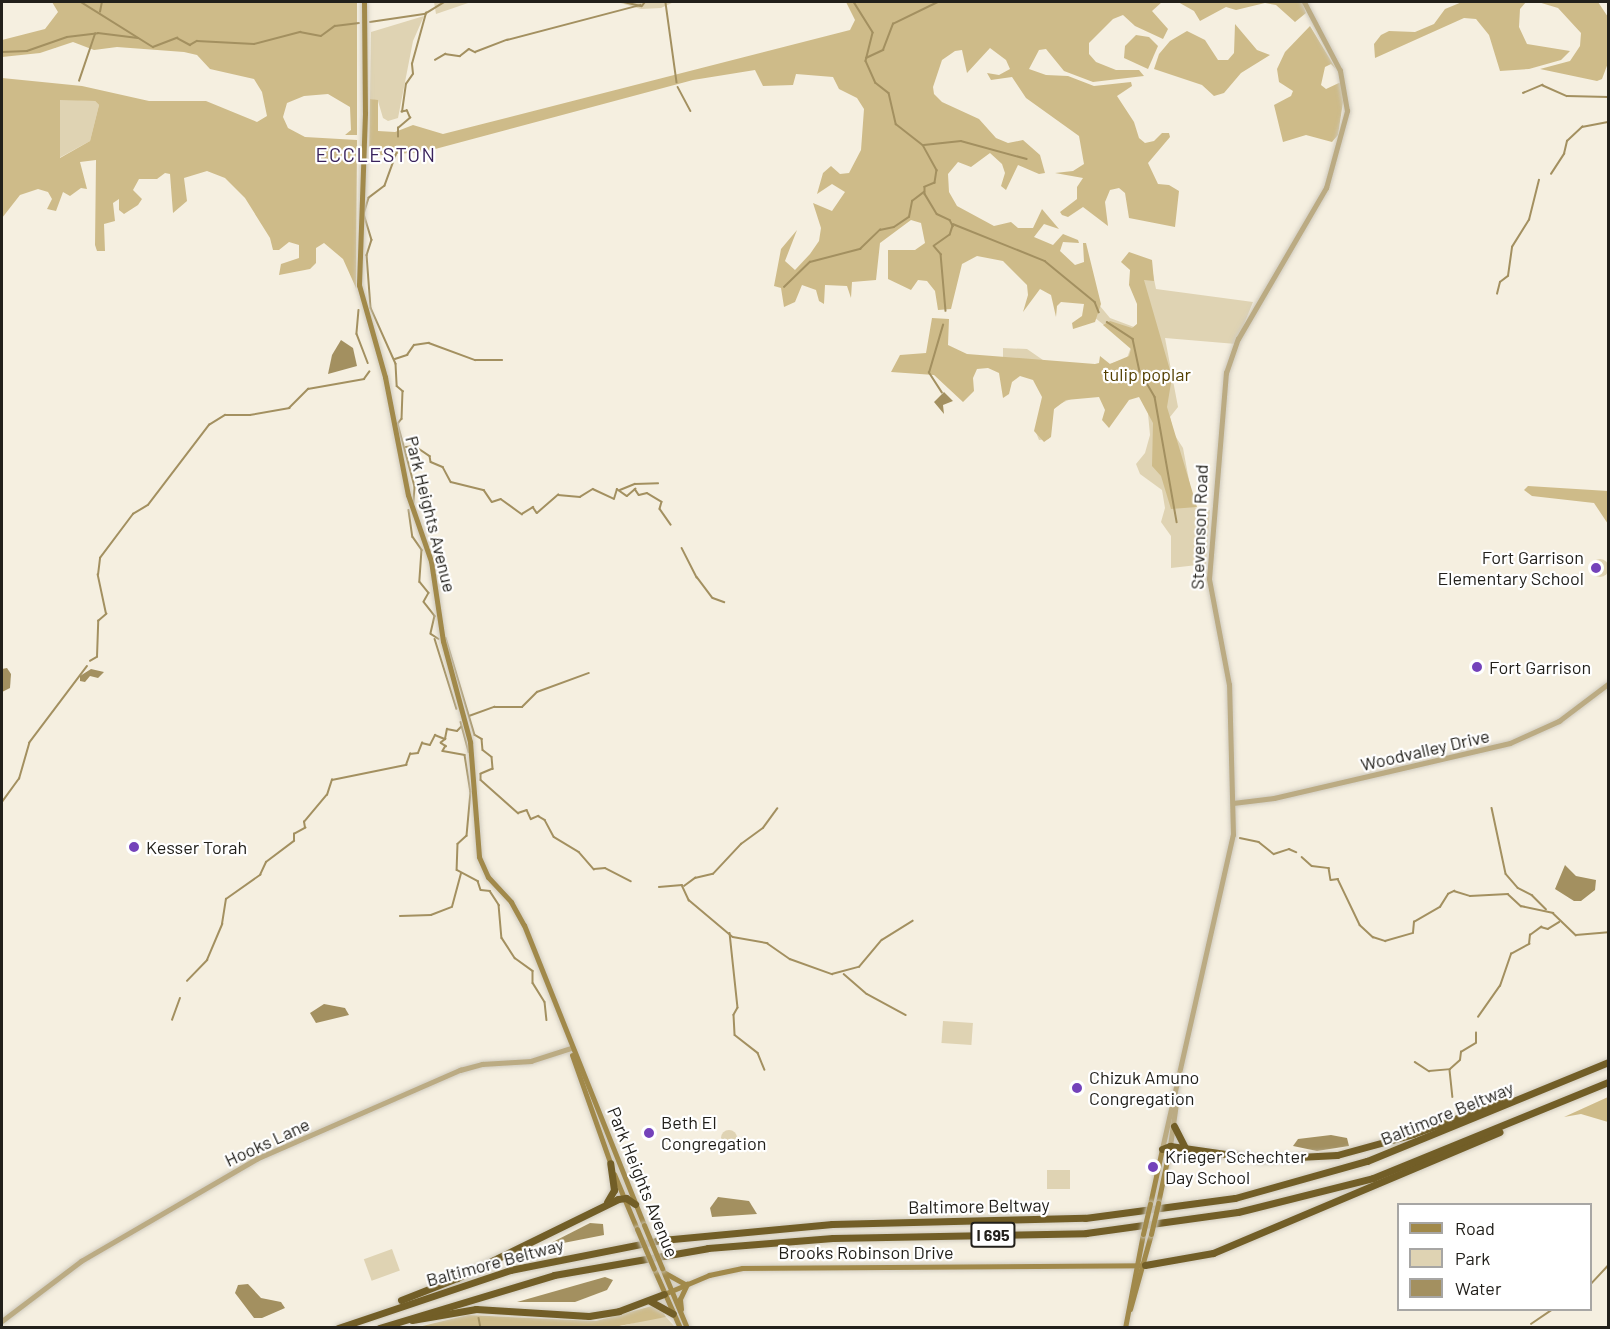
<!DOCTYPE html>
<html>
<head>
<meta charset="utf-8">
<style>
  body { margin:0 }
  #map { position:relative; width:1610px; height:1329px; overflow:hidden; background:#f5efe0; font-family:Barlow,sans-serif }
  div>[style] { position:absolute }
  .green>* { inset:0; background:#dfd3b3; transform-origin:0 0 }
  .round { border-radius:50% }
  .forest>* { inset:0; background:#cebb89 }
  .water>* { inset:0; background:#a39060 }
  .stream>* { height:1.5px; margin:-0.75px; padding:0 0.75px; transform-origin:0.75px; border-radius:0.75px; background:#a39060 }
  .roads { filter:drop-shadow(0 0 2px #cfcabd) drop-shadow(0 0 2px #cfcabd) }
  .tertiary>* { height:4.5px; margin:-2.25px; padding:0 2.25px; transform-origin:2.25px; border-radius:2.25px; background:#bbab83 }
  .secondary>* { height:5px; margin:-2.5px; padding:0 2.5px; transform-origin:2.5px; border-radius:2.5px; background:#a1894a }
  .motorway>* { height:7px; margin:-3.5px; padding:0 3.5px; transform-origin:3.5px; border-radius:3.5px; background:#725e27 }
  .bridges { filter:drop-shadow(0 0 2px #cfcabd) drop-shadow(0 0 2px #cfcabd) }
  .secondary-bridge>* { height:5px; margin:-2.5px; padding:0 2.5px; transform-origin:2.5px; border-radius:2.5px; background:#a1894a }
  .dots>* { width:16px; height:16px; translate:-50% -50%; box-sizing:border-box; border:3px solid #fff; border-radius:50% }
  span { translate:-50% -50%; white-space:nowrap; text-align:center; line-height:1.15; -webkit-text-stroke:4.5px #fff; paint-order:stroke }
  .shield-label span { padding:2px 4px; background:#fff; border:2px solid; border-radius:4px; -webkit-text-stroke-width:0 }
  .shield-label { font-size:16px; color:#22201b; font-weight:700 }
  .park-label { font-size:18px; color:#544000 }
  .street-label { font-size:18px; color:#22201b }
  .poi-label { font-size:18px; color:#22201b }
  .right { translate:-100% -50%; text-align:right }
  .left { translate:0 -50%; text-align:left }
  .neighbourhood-label { font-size:20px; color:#3a235d; letter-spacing:1.5px }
  .frame { position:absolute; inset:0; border:3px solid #22201b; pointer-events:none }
  .legend { position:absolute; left:1397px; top:1203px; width:195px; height:108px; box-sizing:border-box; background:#fff; border:2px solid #a7a6a4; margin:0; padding:8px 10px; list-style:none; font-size:18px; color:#22201b }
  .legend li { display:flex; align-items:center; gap:12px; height:30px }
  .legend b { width:30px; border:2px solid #a7a6a4 }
</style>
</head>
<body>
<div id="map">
  <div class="green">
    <i style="clip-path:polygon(434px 2px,471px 2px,436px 14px)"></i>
    <i style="clip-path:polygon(617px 2px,674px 2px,661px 8px,641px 9px)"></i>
    <i style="clip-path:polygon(424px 16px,413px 41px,398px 118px,388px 121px,383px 118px,378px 101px,370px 99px,371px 32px)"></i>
    <i style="clip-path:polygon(60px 99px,95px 101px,99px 105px,90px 141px,59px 158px)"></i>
    <i style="clip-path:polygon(1152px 269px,1156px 289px,1253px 302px,1236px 344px,1165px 338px,1178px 407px,1170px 417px,1174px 434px,1183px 448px,1194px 507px,1210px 510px,1206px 564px,1171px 568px,1171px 536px,1161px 522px,1165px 508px,1162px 490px,1140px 474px,1136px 464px,1145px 453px,1150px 435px,1147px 403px,1140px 394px,1085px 393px,1057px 405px,1051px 413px,1049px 439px,1039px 440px,1035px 430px,1046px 402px,1043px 377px,1003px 371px,1003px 348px,1027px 349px,1069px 378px,1127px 358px,1131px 347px,1094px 317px,1100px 306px,1110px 318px,1134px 327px,1139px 322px,1136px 278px)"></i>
    <i class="round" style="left:1591px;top:559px;width:18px;height:18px"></i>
    <i style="left:943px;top:1021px;width:30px;height:22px;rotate:4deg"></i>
    <i class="round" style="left:721px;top:1130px;width:16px;height:16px"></i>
    <i style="left:1047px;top:1170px;width:23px;height:19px"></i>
    <i style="left:392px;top:1249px;width:23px;height:30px;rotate:70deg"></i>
    <i style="clip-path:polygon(666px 1317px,675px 1327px,614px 1328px,652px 1318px)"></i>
  </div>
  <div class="forest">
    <i style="clip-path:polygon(evenodd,52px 2px,357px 2px,357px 135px,345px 135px,351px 130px,350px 107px,328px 94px,304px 96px,287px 103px,283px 117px,288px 128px,305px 137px,357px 140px,356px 288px,343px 259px,324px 243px,316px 248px,316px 263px,310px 269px,279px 275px,281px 264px,299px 258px,299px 245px,289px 242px,279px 250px,273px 250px,270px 238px,245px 198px,225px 178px,207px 171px,184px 178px,187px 201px,173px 213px,170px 174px,165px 173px,157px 179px,139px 179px,133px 190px,142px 199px,138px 205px,124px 214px,119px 210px,119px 199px,113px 203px,115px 221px,104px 224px,105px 251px,97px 251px,95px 245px,96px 160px,80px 162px,87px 189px,81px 188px,70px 196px,63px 192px,56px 211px,47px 209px,52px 199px,48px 192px,38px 189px,20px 195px,2px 218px,2px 78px,82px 86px,149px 101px,206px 101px,257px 122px,267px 116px,262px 92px,254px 79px,210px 69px,197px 55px,184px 52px,117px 47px,94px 50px,73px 42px,40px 53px,2px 57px,2px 40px,45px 29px,58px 12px,52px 2px,60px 100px,95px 101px,99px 105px,90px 141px,60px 158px,60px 100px)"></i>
    <i style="clip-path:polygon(846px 2px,1162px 2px,1152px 11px,1168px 29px,1163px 39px,1135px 26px,1123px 15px,1113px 19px,1089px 43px,1089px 54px,1096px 62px,1116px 70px,1139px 70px,1144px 76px,1093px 82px,1064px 71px,1046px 49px,1039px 50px,1029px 69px,1046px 75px,1068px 76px,1094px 86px,1131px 82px,1132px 86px,1117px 96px,1134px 122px,1139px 138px,1145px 143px,1154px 141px,1162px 133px,1169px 133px,1170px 137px,1148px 163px,1158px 184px,1169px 185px,1179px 191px,1175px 227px,1129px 218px,1125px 193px,1119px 188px,1110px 190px,1105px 202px,1108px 226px,1083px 207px,1068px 217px,1062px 215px,1060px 212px,1077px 199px,1077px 187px,1083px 178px,1055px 173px,1073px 171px,1084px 164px,1079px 136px,1026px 98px,1012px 77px,991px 80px,987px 73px,999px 75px,1010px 69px,1006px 60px,990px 48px,967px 73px,962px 50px,955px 51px,942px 60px,933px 87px,934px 94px,942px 102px,979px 119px,996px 138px,1008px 143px,1023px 140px,1040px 155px,1045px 173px,1039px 174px,1018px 165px,1006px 190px,1001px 186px,1005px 173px,1002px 164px,990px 153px,971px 167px,958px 162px,948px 174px,949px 192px,957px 206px,994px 226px,1011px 222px,1018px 228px,1033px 228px,1042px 209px,1059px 229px,1044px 224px,1034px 237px,1053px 245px,1063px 234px,1078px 240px,1079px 243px,1063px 242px,1060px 251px,1075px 265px,1084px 262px,1083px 243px,1086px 243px,1101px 304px,1095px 322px,1073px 329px,1072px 323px,1082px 316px,1084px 304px,1061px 302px,1057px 306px,1056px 317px,1051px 295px,1040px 289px,1023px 312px,1028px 295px,1027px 285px,1003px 261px,977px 256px,962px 264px,951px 309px,938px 310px,935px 291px,927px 281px,918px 280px,911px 290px,888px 279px,888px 250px,915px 250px,925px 243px,921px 223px,911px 220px,880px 243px,876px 280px,852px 282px,851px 298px,847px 286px,825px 285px,824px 304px,819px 301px,816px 290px,802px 285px,795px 302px,784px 307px,781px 288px,774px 286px,781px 249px,797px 230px,785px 261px,795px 270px,810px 254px,819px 241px,821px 228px,813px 203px,832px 211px,845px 192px,832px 184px,817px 194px,823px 173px,831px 166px,840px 174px,849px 173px,861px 150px,864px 109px,857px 98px,839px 89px,833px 77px,796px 74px,793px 85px,763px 86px,755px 70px,693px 80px,424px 152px,369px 156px,370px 99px,378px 100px,378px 131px,395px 132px,413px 125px,443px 134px,850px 30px,855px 20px)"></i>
    <i style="clip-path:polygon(1178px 2px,1302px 2px,1306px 13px,1295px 22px,1276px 5px,1265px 3px,1236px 10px,1226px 7px,1200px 21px,1194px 11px)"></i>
    <i style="clip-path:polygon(1462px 2px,1526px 2px,1520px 9px,1519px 27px,1527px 44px,1570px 51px,1561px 60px,1529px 69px,1500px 71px,1489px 35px,1476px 19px,1464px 18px,1375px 58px,1374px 44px,1381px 35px,1389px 31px,1415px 32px,1434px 24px,1445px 9px)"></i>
    <i style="clip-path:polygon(1538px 2px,1598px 2px,1608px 17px,1608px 63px,1602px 79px,1597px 81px,1540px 69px,1570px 61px,1580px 46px,1581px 33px,1558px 8px)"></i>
    <i style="clip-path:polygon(1235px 24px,1257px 50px,1270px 55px,1241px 73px,1224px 93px,1214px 96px,1202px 85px,1154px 69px,1159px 54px,1170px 41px,1187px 31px,1205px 40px,1218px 60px,1228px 60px,1234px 53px)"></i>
    <i style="clip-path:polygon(1310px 26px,1336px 69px,1331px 64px,1325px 67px,1321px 85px,1326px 89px,1341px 82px,1343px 102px,1338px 135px,1332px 142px,1306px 135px,1283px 142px,1274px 105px,1291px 96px,1293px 91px,1279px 82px,1277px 69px,1285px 52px)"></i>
    <i style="clip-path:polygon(1136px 35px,1149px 37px,1158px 46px,1148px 69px,1124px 58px,1125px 46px)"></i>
    <i style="clip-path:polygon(1129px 252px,1152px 260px,1154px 281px,1144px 280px,1172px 377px,1167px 407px,1197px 507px,1171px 509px,1161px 476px,1152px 466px,1153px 423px,1139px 397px,1129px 400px,1109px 428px,1102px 420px,1105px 410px,1099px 397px,1066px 400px,1054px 409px,1051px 437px,1044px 442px,1034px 431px,1042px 397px,1033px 380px,1020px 376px,1012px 382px,1009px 394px,1003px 398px,999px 373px,988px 368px,977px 369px,973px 378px,974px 391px,963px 402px,934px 375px,891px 372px,900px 355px,926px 353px,932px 318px,949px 319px,948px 345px,967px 354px,1095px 364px,1099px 363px,1100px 356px,1110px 364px,1129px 356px,1131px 349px,1103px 325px,1110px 321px,1132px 328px,1137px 324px,1137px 304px,1129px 285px,1130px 270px,1121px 262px)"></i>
    <i style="clip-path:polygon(1528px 486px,1608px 491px,1608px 524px,1594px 503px,1532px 496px,1524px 490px)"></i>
    <i style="clip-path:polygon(1608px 1097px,1608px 1122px,1581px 1114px,1564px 1117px)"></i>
    <i style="clip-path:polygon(652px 1306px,661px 1309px,666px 1317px,614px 1327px,414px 1328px,468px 1315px,596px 1321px)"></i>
  </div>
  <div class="water">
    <i style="clip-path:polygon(341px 340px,353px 348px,357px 366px,328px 374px,332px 355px)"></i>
    <i style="clip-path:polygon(944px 392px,953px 401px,943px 405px,944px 414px,934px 402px)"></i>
    <i style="clip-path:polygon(7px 668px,11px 674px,10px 688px,2px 692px,2px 669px)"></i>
    <i style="clip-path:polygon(91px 669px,104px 672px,98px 678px,90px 676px,85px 682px,80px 681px,80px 676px)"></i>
    <i style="clip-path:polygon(1565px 865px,1576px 876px,1596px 880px,1595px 890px,1581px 901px,1574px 901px,1555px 889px)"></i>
    <i style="clip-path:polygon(324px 1004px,345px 1008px,349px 1015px,316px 1023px,310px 1013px)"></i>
    <i style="clip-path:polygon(1331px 1135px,1347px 1138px,1349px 1146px,1317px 1151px,1293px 1146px,1298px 1139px)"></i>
    <i style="clip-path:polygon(718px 1197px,749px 1201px,757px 1214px,712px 1217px,710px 1208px)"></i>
    <i style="clip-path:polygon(590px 1223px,603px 1224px,604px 1235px,543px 1247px)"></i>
    <i style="clip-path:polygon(605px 1277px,613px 1280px,607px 1290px,575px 1302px,517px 1302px)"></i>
    <i style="clip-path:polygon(248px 1284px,261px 1298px,281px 1302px,285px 1308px,262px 1318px,254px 1318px,235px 1293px,238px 1285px)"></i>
  </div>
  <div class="stream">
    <i style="left:81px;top:2px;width:85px;rotate:32deg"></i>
    <i style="left:153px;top:47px;width:26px;rotate:-21deg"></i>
    <i style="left:177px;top:38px;width:15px;rotate:28deg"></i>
    <i style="left:190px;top:45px;width:8px;rotate:-30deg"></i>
    <i style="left:197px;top:41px;width:57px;rotate:3deg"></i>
    <i style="left:254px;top:44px;width:48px;rotate:-14.6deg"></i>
    <i style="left:300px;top:32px;width:21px;rotate:11deg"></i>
    <i style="left:321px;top:36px;width:17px;rotate:-36deg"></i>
    <i style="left:335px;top:26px;width:24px;rotate:-7deg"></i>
    <i style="left:624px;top:2px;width:18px;rotate:13deg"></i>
    <i style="left:642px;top:6px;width:5px;rotate:-53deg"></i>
    <i style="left:659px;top:2px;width:8px"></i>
    <i style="left:854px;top:2px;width:36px;rotate:58deg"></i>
    <i style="left:873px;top:33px;width:29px;rotate:104deg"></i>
    <i style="left:866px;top:61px;width:24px;rotate:66deg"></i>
    <i style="left:876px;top:83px;width:16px;rotate:38deg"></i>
    <i style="left:889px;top:93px;width:32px;rotate:77deg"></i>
    <i style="left:896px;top:124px;width:34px;rotate:38deg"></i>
    <i style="left:923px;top:145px;width:29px;rotate:61deg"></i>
    <i style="left:937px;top:170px;width:13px;rotate:99deg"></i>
    <i style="left:935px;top:183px;width:11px;rotate:158deg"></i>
    <i style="left:925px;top:187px;width:7px;rotate:90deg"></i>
    <i style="left:925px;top:194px;width:23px;rotate:59deg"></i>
    <i style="left:937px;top:214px;width:14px;rotate:25deg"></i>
    <i style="left:950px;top:220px;width:7px;rotate:63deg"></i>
    <i style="left:953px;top:226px;width:9px;rotate:108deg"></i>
    <i style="left:950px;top:235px;width:19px;rotate:145deg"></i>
    <i style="left:934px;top:246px;width:11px;rotate:49deg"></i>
    <i style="left:941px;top:254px;width:57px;rotate:85deg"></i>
    <i style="left:666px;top:3px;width:80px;rotate:82.1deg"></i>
    <i style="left:100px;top:12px;width:10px;rotate:-79deg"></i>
    <i style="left:370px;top:22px;width:56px;rotate:-8.3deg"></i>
    <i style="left:425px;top:14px;width:22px;rotate:-32deg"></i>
    <i style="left:2px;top:52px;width:25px;rotate:-2deg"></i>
    <i style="left:27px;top:51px;width:42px;rotate:-19.3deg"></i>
    <i style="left:67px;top:37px;width:31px;rotate:-7deg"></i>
    <i style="left:98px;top:33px;width:40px;rotate:7.1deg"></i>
    <i style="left:866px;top:58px;width:19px;rotate:-25deg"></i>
    <i style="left:883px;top:50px;width:28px;rotate:-69deg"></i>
    <i style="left:893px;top:24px;width:50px;rotate:-26.1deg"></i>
    <i style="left:435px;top:60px;width:12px;rotate:-31deg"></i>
    <i style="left:445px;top:54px;width:15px;rotate:8deg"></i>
    <i style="left:460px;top:56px;width:11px;rotate:-38deg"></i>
    <i style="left:469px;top:49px;width:7px;rotate:27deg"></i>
    <i style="left:475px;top:52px;width:34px;rotate:-21deg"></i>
    <i style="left:507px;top:40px;width:138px;rotate:-14.7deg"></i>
    <i style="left:79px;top:81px;width:50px;rotate:-71.2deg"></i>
    <i style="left:678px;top:87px;width:27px;rotate:62deg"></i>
    <i style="left:1523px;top:93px;width:21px;rotate:-23deg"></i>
    <i style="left:1542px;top:85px;width:27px;rotate:24deg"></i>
    <i style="left:1567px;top:96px;width:41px;rotate:1.4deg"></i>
    <i style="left:398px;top:137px;width:9px;rotate:-90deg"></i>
    <i style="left:398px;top:128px;width:16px;rotate:-40deg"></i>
    <i style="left:410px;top:118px;width:8px;rotate:-113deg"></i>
    <i style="left:407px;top:111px;width:5px;rotate:169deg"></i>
    <i style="left:402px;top:112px;width:28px;rotate:-82deg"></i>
    <i style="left:406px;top:84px;width:12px;rotate:-55deg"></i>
    <i style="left:413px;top:74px;width:10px;rotate:-96deg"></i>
    <i style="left:412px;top:64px;width:53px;rotate:-74.6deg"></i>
    <i style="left:924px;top:145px;width:37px;rotate:-6deg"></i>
    <i style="left:961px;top:141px;width:68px;rotate:15.3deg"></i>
    <i style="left:398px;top:150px;width:38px;rotate:110deg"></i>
    <i style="left:385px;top:186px;width:20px;rotate:143deg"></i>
    <i style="left:369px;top:198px;width:17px;rotate:107deg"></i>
    <i style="left:364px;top:214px;width:27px;rotate:73deg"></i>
    <i style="left:372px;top:240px;width:16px;rotate:108deg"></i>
    <i style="left:367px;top:255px;width:53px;rotate:85.7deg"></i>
    <i style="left:371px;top:308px;width:61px;rotate:65.9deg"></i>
    <i style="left:396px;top:364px;width:22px;rotate:87deg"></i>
    <i style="left:397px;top:386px;width:8px;rotate:40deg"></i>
    <i style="left:403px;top:391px;width:28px;rotate:92deg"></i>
    <i style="left:402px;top:419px;width:6px;rotate:129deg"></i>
    <i style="left:398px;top:424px;width:65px;rotate:74.9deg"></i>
    <i style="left:415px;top:487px;width:16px;rotate:94deg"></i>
    <i style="left:1551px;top:174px;width:24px;rotate:-57deg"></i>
    <i style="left:1564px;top:154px;width:13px;rotate:-77deg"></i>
    <i style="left:1567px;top:141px;width:21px;rotate:-43deg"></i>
    <i style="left:1582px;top:127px;width:26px;rotate:-11deg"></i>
    <i style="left:953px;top:224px;width:99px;rotate:21.9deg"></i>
    <i style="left:1045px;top:261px;width:65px;rotate:39.4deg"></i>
    <i style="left:1095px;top:302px;width:11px;rotate:68deg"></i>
    <i style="left:784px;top:287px;width:36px;rotate:-44deg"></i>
    <i style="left:810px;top:262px;width:52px;rotate:-14.6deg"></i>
    <i style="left:860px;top:249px;width:28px;rotate:-44deg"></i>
    <i style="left:880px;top:230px;width:14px;rotate:-12deg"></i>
    <i style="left:894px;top:227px;width:18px;rotate:-34deg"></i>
    <i style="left:909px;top:217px;width:16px;rotate:-79deg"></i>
    <i style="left:912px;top:201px;width:15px;rotate:-37deg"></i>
    <i style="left:1497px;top:294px;width:12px;rotate:-76deg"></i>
    <i style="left:1500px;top:282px;width:10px;rotate:-37deg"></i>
    <i style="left:1508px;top:276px;width:29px;rotate:-82deg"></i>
    <i style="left:1512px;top:247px;width:32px;rotate:-58deg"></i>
    <i style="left:1529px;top:220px;width:41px;rotate:-76deg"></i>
    <i style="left:359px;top:310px;width:24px;rotate:95deg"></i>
    <i style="left:357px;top:334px;width:31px;rotate:69deg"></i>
    <i style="left:1107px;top:322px;width:31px;rotate:33deg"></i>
    <i style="left:1133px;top:339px;width:33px;rotate:78deg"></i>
    <i style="left:1140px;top:371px;width:30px;rotate:60deg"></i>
    <i style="left:1155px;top:397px;width:127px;rotate:80deg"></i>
    <i style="left:395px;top:359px;width:13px;rotate:-18deg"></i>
    <i style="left:407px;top:355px;width:12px;rotate:-55deg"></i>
    <i style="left:414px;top:345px;width:15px;rotate:-8deg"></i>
    <i style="left:429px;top:343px;width:49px;rotate:20.3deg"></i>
    <i style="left:475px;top:360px;width:27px"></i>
    <i style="left:942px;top:393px;width:24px;rotate:-123deg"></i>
    <i style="left:929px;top:373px;width:50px;rotate:-73.7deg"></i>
    <i style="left:406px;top:447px;width:9px;rotate:-6deg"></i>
    <i style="left:415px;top:446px;width:18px;rotate:34deg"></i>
    <i style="left:430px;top:456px;width:6px;rotate:81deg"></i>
    <i style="left:431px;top:462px;width:13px;rotate:23deg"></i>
    <i style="left:443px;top:467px;width:17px;rotate:62deg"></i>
    <i style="left:451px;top:482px;width:34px;rotate:14deg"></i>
    <i style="left:484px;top:490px;width:14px;rotate:56deg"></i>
    <i style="left:492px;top:502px;width:9px;rotate:-18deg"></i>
    <i style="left:501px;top:499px;width:26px;rotate:36deg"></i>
    <i style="left:522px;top:514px;width:13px;rotate:-32deg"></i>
    <i style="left:533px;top:507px;width:7px;rotate:56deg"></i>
    <i style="left:537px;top:513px;width:28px;rotate:-41deg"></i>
    <i style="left:558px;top:495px;width:22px;rotate:5deg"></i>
    <i style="left:580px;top:497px;width:15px;rotate:-32deg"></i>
    <i style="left:593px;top:489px;width:23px;rotate:25deg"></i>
    <i style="left:614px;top:499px;width:10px;rotate:-73deg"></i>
    <i style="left:617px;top:489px;width:12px;rotate:35deg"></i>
    <i style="left:627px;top:496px;width:11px;rotate:-41deg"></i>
    <i style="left:635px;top:489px;width:7px;rotate:56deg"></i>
    <i style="left:639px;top:495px;width:8px;rotate:-14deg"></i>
    <i style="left:647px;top:493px;width:17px;rotate:31deg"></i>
    <i style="left:662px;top:502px;width:7px;rotate:106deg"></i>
    <i style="left:660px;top:509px;width:19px;rotate:55deg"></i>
    <i style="left:620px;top:490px;width:16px;rotate:-22deg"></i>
    <i style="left:635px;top:484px;width:23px;rotate:-2deg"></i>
    <i style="left:409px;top:510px;width:27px;rotate:82deg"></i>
    <i style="left:413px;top:537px;width:16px;rotate:55deg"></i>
    <i style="left:422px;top:550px;width:32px;rotate:94deg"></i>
    <i style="left:420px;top:582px;width:14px;rotate:51deg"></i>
    <i style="left:429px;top:593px;width:10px;rotate:119deg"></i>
    <i style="left:424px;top:602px;width:18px;rotate:52deg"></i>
    <i style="left:435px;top:616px;width:18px;rotate:103deg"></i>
    <i style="left:431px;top:634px;width:9px;rotate:32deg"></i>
    <i style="left:682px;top:548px;width:33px;rotate:63deg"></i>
    <i style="left:697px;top:577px;width:26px;rotate:53deg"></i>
    <i style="left:713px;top:598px;width:12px;rotate:20deg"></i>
    <i style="left:446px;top:638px;width:101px;rotate:73.4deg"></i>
    <i style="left:475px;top:735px;width:8px;rotate:30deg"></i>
    <i style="left:482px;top:739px;width:11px;rotate:85deg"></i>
    <i style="left:483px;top:750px;width:11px;rotate:38deg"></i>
    <i style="left:492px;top:757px;width:12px;rotate:85deg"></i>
    <i style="left:493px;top:769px;width:13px;rotate:157deg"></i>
    <i style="left:481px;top:774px;width:6px;rotate:90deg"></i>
    <i style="left:481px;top:780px;width:50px;rotate:41.7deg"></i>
    <i style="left:518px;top:813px;width:9px;rotate:-18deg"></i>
    <i style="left:527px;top:810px;width:10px;rotate:66deg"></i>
    <i style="left:531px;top:819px;width:8px;rotate:-23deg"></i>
    <i style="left:538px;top:816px;width:8px;rotate:30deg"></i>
    <i style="left:545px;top:820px;width:19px;rotate:62deg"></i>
    <i style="left:554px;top:837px;width:29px;rotate:31deg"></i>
    <i style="left:579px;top:852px;width:23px;rotate:49deg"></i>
    <i style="left:594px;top:869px;width:11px;rotate:-5deg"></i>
    <i style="left:605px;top:868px;width:29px;rotate:27deg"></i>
    <i style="left:435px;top:639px;width:73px;rotate:72.6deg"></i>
    <i style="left:90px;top:661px;width:8px;rotate:-30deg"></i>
    <i style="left:97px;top:657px;width:36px;rotate:-88deg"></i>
    <i style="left:98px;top:621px;width:11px;rotate:-41deg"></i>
    <i style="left:106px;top:614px;width:40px;rotate:-102deg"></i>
    <i style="left:98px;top:575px;width:17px;rotate:-83deg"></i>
    <i style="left:100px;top:558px;width:55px;rotate:-53.1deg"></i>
    <i style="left:133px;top:514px;width:17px;rotate:-31deg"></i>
    <i style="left:148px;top:505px;width:101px;rotate:-52.7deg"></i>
    <i style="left:209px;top:425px;width:19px;rotate:-32deg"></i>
    <i style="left:225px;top:415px;width:25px"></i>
    <i style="left:250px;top:415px;width:40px;rotate:-10deg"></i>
    <i style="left:289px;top:408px;width:27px;rotate:-45deg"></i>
    <i style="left:308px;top:389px;width:57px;rotate:-10.1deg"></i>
    <i style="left:364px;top:379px;width:9px;rotate:-54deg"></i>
    <i style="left:469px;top:716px;width:27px;rotate:-20deg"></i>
    <i style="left:494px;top:707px;width:28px"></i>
    <i style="left:522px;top:707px;width:21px;rotate:-45deg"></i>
    <i style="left:537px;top:692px;width:55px;rotate:-20.1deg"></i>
    <i style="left:461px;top:722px;width:31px;rotate:75deg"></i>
    <i style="left:446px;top:739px;width:6px;rotate:141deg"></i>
    <i style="left:441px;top:743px;width:6px;rotate:31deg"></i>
    <i style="left:446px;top:746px;width:6px;rotate:121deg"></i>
    <i style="left:443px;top:751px;width:22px;rotate:10deg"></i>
    <i style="left:465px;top:755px;width:37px;rotate:81deg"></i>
    <i style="left:471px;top:792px;width:44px;rotate:95.2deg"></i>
    <i style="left:467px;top:836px;width:12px;rotate:138deg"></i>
    <i style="left:458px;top:844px;width:26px;rotate:92deg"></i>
    <i style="left:457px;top:870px;width:24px;rotate:28deg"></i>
    <i style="left:478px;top:881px;width:9px;rotate:72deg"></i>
    <i style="left:481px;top:890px;width:9px;rotate:6deg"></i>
    <i style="left:490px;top:891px;width:17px;rotate:57deg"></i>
    <i style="left:499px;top:905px;width:33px;rotate:85deg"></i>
    <i style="left:502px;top:938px;width:24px;rotate:57deg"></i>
    <i style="left:515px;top:958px;width:22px;rotate:36deg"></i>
    <i style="left:533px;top:971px;width:12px;rotate:90deg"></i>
    <i style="left:533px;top:983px;width:22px;rotate:58deg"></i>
    <i style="left:545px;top:1002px;width:18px;rotate:84deg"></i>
    <i style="left:2px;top:802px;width:29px;rotate:-54deg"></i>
    <i style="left:19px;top:779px;width:37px;rotate:-74deg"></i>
    <i style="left:29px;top:743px;width:96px;rotate:-53deg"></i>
    <i style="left:1492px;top:808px;width:67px;rotate:78deg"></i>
    <i style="left:1506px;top:874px;width:18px;rotate:49deg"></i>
    <i style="left:1518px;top:888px;width:16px;rotate:27deg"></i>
    <i style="left:1532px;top:895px;width:20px;rotate:45deg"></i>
    <i style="left:1240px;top:838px;width:19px;rotate:12deg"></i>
    <i style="left:1259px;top:842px;width:19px;rotate:39deg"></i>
    <i style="left:1274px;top:854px;width:16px;rotate:-18deg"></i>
    <i style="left:1289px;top:849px;width:8px;rotate:23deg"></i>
    <i style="left:1302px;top:857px;width:13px;rotate:42deg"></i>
    <i style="left:1312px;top:866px;width:17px;rotate:7deg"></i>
    <i style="left:1329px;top:868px;width:12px;rotate:81deg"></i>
    <i style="left:1331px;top:880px;width:7px;rotate:-8deg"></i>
    <i style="left:1338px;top:879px;width:51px;rotate:64.4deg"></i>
    <i style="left:1360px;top:925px;width:18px;rotate:43deg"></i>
    <i style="left:1373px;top:937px;width:13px;rotate:18deg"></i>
    <i style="left:1385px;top:941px;width:29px;rotate:-16deg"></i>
    <i style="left:1413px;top:933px;width:11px;rotate:-85deg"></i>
    <i style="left:1414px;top:922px;width:30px;rotate:-30deg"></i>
    <i style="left:1440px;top:907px;width:15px;rotate:-58deg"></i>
    <i style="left:1448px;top:894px;width:7px;rotate:-27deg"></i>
    <i style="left:1454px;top:891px;width:17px;rotate:17deg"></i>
    <i style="left:1470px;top:896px;width:38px;rotate:-3deg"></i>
    <i style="left:1508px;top:894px;width:18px;rotate:43deg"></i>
    <i style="left:1521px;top:906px;width:33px;rotate:12deg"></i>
    <i style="left:1553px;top:913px;width:32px;rotate:44deg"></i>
    <i style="left:1576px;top:935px;width:32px;rotate:-5deg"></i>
    <i style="left:684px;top:886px;width:14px;rotate:-36deg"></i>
    <i style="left:695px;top:878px;width:18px;rotate:-13deg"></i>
    <i style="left:713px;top:874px;width:41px;rotate:-47deg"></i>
    <i style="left:741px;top:844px;width:27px;rotate:-36deg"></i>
    <i style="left:763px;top:828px;width:24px;rotate:-54deg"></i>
    <i style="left:659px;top:887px;width:23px;rotate:-5deg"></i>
    <i style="left:682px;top:885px;width:17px;rotate:65deg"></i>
    <i style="left:689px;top:900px;width:57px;rotate:40.1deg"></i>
    <i style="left:733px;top:937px;width:35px;rotate:10deg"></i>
    <i style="left:767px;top:943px;width:28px;rotate:35deg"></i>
    <i style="left:790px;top:959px;width:45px;rotate:19.7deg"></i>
    <i style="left:832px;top:974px;width:28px;rotate:-15deg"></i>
    <i style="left:859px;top:967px;width:35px;rotate:-50deg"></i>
    <i style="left:882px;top:940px;width:36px;rotate:-32deg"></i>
    <i style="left:400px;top:916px;width:31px;rotate:-2deg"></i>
    <i style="left:431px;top:915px;width:22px;rotate:-21deg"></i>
    <i style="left:452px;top:907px;width:34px;rotate:-75deg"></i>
    <i style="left:730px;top:933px;width:75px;rotate:83.9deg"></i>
    <i style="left:738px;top:1008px;width:8px;rotate:120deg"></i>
    <i style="left:734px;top:1015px;width:20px;rotate:87deg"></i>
    <i style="left:735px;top:1035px;width:29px;rotate:38deg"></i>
    <i style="left:758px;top:1053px;width:18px;rotate:68deg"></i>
    <i style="left:844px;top:974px;width:30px;rotate:41deg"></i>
    <i style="left:867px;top:994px;width:44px;rotate:28.3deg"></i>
    <i style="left:187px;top:981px;width:29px;rotate:-46deg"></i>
    <i style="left:207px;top:960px;width:39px;rotate:-67deg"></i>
    <i style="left:222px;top:924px;width:25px;rotate:-81deg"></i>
    <i style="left:226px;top:899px;width:42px;rotate:-35.2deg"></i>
    <i style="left:260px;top:875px;width:14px;rotate:-65deg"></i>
    <i style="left:266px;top:862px;width:35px;rotate:-37deg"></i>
    <i style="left:294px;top:841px;width:7px;rotate:-90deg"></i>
    <i style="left:294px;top:834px;width:13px;rotate:-29deg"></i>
    <i style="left:305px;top:828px;width:6px;rotate:-99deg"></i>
    <i style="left:304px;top:822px;width:35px;rotate:-50deg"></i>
    <i style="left:327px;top:795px;width:16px;rotate:-72deg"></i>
    <i style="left:332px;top:780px;width:76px;rotate:-11.5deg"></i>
    <i style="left:406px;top:765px;width:12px;rotate:-70deg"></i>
    <i style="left:410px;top:754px;width:8px;rotate:-7deg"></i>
    <i style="left:418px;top:753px;width:11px;rotate:-68deg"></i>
    <i style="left:422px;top:743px;width:8px;rotate:14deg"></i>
    <i style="left:430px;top:745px;width:11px;rotate:-63deg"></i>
    <i style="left:435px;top:735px;width:11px;rotate:22deg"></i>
    <i style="left:445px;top:739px;width:10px;rotate:-79deg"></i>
    <i style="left:447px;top:729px;width:10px;rotate:11deg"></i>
    <i style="left:457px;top:731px;width:6px;rotate:-45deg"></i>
    <i style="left:1478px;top:1017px;width:38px;rotate:-55deg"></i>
    <i style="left:1500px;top:986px;width:34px;rotate:-71deg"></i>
    <i style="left:1511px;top:954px;width:21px;rotate:-29deg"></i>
    <i style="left:1529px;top:944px;width:9px;rotate:-84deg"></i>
    <i style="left:1530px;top:935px;width:14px;rotate:-36deg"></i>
    <i style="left:1541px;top:927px;width:7px;rotate:16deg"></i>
    <i style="left:1548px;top:929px;width:13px;rotate:-32deg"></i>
    <i style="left:172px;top:1020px;width:23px;rotate:-70deg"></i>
    <i style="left:1415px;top:1062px;width:17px;rotate:33deg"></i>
    <i style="left:1429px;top:1071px;width:21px;rotate:-5deg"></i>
    <i style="left:1450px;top:1069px;width:13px;rotate:-42deg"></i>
    <i style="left:1460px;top:1060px;width:8px;rotate:-83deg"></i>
    <i style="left:1461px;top:1052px;width:17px;rotate:-31deg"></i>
    <i style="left:1476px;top:1043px;width:10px;rotate:-90deg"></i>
    <i style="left:1450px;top:1070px;width:27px;rotate:84deg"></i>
    <i style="left:1590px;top:1285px;width:26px;rotate:-47deg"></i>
    <i style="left:479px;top:1318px;width:10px;rotate:79deg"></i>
    <i style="left:1531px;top:1324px;width:25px;rotate:-34deg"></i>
  </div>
  <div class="roads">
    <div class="tertiary">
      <i style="left:1233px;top:803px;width:41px;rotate:-7deg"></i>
      <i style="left:1274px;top:798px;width:242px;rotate:-13.1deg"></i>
      <i style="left:1510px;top:743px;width:54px;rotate:-24.2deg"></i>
      <i style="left:1559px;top:721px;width:61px;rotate:-37.1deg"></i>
      <i style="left:1170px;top:1146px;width:50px;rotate:-82deg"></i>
      <i style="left:1162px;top:1149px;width:322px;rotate:-77.3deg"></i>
      <i style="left:1233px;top:835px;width:150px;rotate:-91.5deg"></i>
      <i style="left:1229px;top:685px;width:108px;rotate:-100.7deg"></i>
      <i style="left:1209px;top:579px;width:207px;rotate:-85.3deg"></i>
      <i style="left:1226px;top:373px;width:36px;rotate:-71deg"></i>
      <i style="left:1238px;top:339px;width:175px;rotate:-59.8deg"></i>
      <i style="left:1326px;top:188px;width:80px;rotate:-74.7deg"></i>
      <i style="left:1347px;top:111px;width:41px;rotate:-99.9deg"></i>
      <i style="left:1340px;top:71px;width:78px;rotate:-117.6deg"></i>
      <i style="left:2px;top:1321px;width:99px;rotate:-37.2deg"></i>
      <i style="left:81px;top:1261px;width:203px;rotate:-30.2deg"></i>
      <i style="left:256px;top:1159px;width:223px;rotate:-23.6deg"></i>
      <i style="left:460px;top:1070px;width:23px;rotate:-15deg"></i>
      <i style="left:482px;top:1064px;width:49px;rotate:-3.5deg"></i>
      <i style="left:531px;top:1061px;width:42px;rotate:-18deg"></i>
    </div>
    <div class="secondary">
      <i style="left:364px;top:2px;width:111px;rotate:89.5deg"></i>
      <i style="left:365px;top:113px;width:172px;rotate:92deg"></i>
      <i style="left:359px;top:285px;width:96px;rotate:74.2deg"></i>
      <i style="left:385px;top:377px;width:120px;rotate:79deg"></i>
      <i style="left:408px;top:495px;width:70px;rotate:70.8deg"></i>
      <i style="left:431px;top:561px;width:81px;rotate:81.5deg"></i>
      <i style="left:443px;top:641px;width:105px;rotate:75deg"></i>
      <i style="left:470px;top:742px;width:115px;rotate:85.5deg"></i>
      <i style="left:479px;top:857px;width:22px;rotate:66deg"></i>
      <i style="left:488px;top:877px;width:34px;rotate:47deg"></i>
      <i style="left:511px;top:902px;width:26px;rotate:61deg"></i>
      <i style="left:524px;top:925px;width:323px;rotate:68.2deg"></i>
      <i style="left:572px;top:1055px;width:117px;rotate:70.5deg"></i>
      <i style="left:614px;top:1174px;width:60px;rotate:67.3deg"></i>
      <i style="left:1158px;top:1203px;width:58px;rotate:-78.1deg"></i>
      <i style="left:1150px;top:1204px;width:56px;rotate:-77.7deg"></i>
      <i style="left:662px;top:1268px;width:65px;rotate:67.4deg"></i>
      <i style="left:654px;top:1269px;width:64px;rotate:66.2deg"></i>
      <i style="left:665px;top:1273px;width:23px;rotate:29deg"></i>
      <i style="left:664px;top:1294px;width:49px;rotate:-22.9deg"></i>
      <i style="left:709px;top:1275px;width:34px;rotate:-12deg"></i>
      <i style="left:742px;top:1268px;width:403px;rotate:-0.4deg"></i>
      <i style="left:681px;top:1309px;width:10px;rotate:-96deg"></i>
      <i style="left:680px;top:1299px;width:17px;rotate:-65deg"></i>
      <i style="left:1130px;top:1309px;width:78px;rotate:-74.4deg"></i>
      <i style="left:1125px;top:1328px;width:96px;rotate:-79.2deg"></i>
    </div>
    <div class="motorway">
      <i style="left:1174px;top:1126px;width:25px;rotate:63deg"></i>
      <i style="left:1162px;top:1149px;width:9px;rotate:-21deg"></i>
      <i style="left:1170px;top:1146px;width:91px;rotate:8.2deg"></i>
      <i style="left:1260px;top:1159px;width:77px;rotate:-3deg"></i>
      <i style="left:1337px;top:1155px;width:79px;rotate:-15.4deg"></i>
      <i style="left:1413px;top:1134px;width:100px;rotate:-19.9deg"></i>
      <i style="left:607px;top:1202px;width:14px;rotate:-60deg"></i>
      <i style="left:614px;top:1190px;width:27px;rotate:-98deg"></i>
      <i style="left:1145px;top:1265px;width:69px;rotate:-10deg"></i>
      <i style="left:1213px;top:1253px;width:311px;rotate:-22.9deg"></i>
      <i style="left:401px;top:1300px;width:60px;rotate:-21.4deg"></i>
      <i style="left:457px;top:1278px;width:179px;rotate:-26.1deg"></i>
      <i style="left:618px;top:1199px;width:8px;rotate:-7deg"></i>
      <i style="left:626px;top:1198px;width:11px;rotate:34deg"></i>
      <i style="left:650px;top:1301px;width:26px;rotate:29deg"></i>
      <i style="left:412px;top:1320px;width:65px;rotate:-9.8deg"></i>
      <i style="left:476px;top:1309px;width:113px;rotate:3.5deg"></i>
      <i style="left:589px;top:1316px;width:30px;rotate:-9deg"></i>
      <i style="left:619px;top:1311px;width:48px;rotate:-20.7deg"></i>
      <i style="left:338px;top:1328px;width:182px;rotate:-18.6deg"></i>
      <i style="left:510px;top:1270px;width:155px;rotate:-11.2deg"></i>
      <i style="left:662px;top:1240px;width:171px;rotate:-5.4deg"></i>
      <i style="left:832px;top:1224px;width:253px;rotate:-1.4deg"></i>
      <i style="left:1085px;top:1218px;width:151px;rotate:-7.6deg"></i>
      <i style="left:1235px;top:1198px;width:137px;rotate:-15.7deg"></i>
      <i style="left:1367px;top:1161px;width:261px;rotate:-22.3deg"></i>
      <i style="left:379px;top:1328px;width:183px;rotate:-16.8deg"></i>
      <i style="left:554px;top:1275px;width:156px;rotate:-9.9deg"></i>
      <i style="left:708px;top:1248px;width:125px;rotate:-4.6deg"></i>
      <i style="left:833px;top:1238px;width:253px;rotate:-1.1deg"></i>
      <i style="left:1086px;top:1233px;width:153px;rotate:-7.9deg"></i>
      <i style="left:1238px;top:1212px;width:139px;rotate:-14.1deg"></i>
      <i style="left:1373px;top:1178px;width:254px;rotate:-22.2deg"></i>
    </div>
  </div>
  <div class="bridges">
    <div class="secondary-bridge">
      <i style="left:644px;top:1225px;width:47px;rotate:67.3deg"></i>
      <i style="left:637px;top:1229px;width:43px;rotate:67deg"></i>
      <i style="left:1143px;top:1234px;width:31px;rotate:-77deg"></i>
      <i style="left:1151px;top:1234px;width:32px;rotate:-77deg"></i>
    </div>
  </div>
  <div class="dots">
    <i style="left:1596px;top:568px;background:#7442ba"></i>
    <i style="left:1477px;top:667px;background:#7442ba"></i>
    <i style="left:134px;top:847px;background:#7442ba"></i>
    <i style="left:1077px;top:1088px;background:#7442ba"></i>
    <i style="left:649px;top:1133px;background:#7442ba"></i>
    <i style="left:1153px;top:1167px;background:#7442ba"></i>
  </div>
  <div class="shield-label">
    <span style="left:993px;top:1235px">I 695</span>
  </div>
  <div class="park-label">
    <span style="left:1147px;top:374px">tulip poplar</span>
  </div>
  <div class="street-label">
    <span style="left:431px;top:514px;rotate:76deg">Park Heights Avenue</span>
    <span style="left:1199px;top:527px;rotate:-88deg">Stevenson Road</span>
    <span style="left:1425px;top:750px;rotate:-13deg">Woodvalley Drive</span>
    <span style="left:1447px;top:1113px;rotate:-22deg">Baltimore Beltway</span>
    <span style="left:267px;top:1142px;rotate:-25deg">Hooks Lane</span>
    <span style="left:643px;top:1182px;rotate:68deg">Park Heights Avenue</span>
    <span style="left:979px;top:1206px;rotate:-1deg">Baltimore Beltway</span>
    <span style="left:866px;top:1252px">Brooks Robinson Drive</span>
    <span style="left:495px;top:1262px;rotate:-15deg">Baltimore Beltway</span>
  </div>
  <div class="poi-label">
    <span class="right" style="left:1584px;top:568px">Fort Garrison<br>Elementary School</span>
    <span class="left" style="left:1489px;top:667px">Fort Garrison</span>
    <span class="left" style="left:146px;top:847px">Kesser Torah</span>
    <span class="left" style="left:1089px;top:1088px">Chizuk Amuno<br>Congregation</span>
    <span class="left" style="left:661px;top:1133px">Beth El<br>Congregation</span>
    <span class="left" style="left:1165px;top:1167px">Krieger Schechter<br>Day School</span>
  </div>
  <div class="neighbourhood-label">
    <span style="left:376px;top:154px">ECCLESTON</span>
  </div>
  <div class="frame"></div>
  <ul class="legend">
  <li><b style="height:8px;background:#a1894a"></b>Road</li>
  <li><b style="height:16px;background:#dfd3b3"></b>Park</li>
  <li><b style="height:16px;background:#a39060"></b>Water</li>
  </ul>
</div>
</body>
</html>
